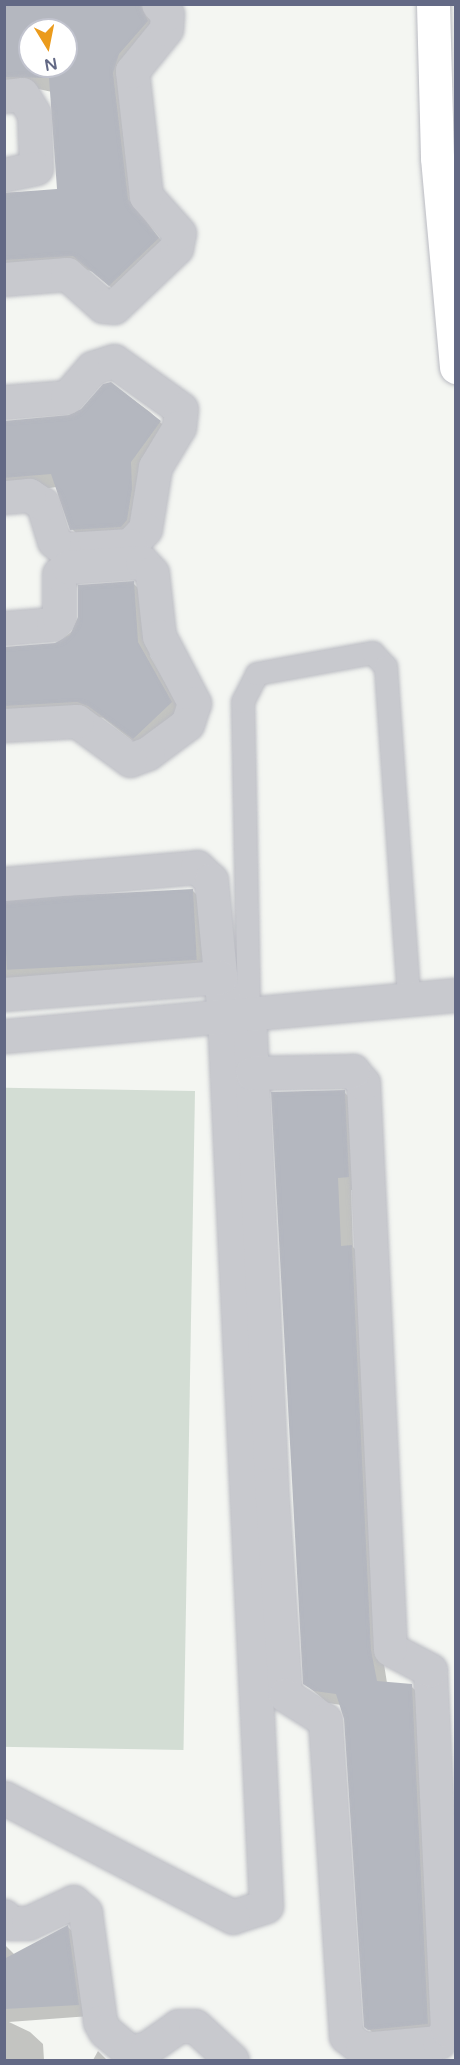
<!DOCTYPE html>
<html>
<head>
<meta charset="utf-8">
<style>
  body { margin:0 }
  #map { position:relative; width:460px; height:2065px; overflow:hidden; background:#f4f6f2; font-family:"Varela Round",sans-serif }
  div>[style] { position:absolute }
  .green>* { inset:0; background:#d3ddd4; transform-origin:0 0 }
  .shadow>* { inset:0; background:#0003 }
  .building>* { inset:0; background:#b4b7bf; transform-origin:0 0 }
  .roads { filter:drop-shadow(0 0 2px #babbc2) drop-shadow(0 0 2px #babbc2) }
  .lane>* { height:22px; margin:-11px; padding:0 11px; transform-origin:11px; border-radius:11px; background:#c8c9ce }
  .street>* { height:33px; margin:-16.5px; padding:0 16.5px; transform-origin:16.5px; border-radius:16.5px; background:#c8c9ce }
  .secondary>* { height:33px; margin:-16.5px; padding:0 16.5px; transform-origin:16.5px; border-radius:16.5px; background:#fff }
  span { translate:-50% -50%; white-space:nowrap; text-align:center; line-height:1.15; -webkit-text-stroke:6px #fff; paint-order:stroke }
  .frame { position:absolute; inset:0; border:6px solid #636985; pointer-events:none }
  .north { position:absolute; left:18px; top:18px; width:60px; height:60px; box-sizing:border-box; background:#fff; border:2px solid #c1c3ce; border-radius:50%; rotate:170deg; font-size:16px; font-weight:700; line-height:24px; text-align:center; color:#636985 }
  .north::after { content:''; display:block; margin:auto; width:21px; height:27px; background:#eb9b1c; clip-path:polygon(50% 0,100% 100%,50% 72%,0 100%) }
</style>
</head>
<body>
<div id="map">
  <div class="green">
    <i style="left:195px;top:1091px;width:659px;height:190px;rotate:91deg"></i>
  </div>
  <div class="shadow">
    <i style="clip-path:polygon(evenodd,4px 4px,144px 4px,152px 23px,131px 67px,140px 213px,170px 252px,123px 298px,94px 272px,80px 268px,4px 281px,4px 193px,58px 190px,52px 92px,34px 88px,4px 96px,4px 4px,30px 30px,66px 30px,66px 66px,30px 66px,30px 30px)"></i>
    <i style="clip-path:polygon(110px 383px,150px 412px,173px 435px,140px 533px,85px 542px,72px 529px,57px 487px,4px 494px,4px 422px,69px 417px,82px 410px)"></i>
    <i style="clip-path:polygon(133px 583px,146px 596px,150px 656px,184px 716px,146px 751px,103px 718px,91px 715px,4px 725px,4px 648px,56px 644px)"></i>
    <i style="clip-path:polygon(192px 890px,204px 902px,209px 972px,4px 994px,4px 901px)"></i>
    <i style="clip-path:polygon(344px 1092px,357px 1105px,361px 1190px,351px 1190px,353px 1247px,364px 1259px,384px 1664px,387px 1683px,411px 1686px,424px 1699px,440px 2036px,379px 2039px,366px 2026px,345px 1718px,341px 1705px,328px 1703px,305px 1684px,273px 1093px)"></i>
    <i style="clip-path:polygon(68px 1927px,80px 1939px,90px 2016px,9px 2022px,30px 2032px,43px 2044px,44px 2060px,4px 2060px,4px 1944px,15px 1955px)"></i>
    <i style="clip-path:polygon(98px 2051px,107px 2060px,93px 2060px)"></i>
  </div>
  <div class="building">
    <i style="clip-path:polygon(evenodd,4px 4px,140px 4px,148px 21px,119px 54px,113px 73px,128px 199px,159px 238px,109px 286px,73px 256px,4px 260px,4px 193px,57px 189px,49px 78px,4px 77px,4px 4px,30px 30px,66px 30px,66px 66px,30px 66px,30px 30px)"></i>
    <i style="clip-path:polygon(111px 382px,161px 421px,131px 462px,132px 489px,127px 520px,121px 527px,70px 530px,51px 474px,4px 478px,4px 421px,69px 415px,81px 409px,103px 384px)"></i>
    <i style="clip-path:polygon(134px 581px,138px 642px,172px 702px,133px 739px,88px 706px,77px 702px,4px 706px,4px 647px,55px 643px,70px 635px,78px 617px,78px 585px)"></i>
    <i style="left:193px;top:889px;width:71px;height:190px;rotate:87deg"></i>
    <i style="clip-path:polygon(345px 1090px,349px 1177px,338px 1178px,341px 1246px,352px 1245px,371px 1650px,377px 1681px,412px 1684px,428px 2024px,368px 2030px,364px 2027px,344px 1719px,336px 1694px,314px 1691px,303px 1684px,271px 1092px)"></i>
    <i style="clip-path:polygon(68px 1925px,79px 2005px,4px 2009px,4px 1959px)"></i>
  </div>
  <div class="roads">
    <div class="lane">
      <i style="left:249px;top:1013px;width:311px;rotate:-91.1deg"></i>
      <i style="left:243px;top:702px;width:31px;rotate:-63deg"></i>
      <i style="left:257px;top:674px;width:118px;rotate:-10.3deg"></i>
      <i style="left:373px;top:653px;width:19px;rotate:47deg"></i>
      <i style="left:386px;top:667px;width:333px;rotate:86deg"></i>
    </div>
    <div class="street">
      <i style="left:4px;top:96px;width:18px;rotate:-6deg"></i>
      <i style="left:22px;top:94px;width:23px;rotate:59deg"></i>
      <i style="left:34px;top:114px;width:54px;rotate:87.9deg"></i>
      <i style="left:36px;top:168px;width:33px;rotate:168deg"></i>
      <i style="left:4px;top:279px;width:63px;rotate:-4.5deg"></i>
      <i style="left:67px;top:274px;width:48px;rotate:41.6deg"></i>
      <i style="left:103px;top:306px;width:11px;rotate:5deg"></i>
      <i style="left:114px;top:307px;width:86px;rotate:-43.6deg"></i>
      <i style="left:176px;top:248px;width:15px;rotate:-79deg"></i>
      <i style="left:179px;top:233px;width:50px;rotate:-131.7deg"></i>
      <i style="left:146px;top:196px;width:126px;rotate:-96.4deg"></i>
      <i style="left:132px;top:71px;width:54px;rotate:-51deg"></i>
      <i style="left:166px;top:29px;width:15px;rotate:-86deg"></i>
      <i style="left:167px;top:14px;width:13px;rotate:-132deg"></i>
      <i style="left:4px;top:402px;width:63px;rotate:-4.5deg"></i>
      <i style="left:67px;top:397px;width:38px;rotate:-49deg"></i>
      <i style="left:92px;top:368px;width:23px;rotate:-18deg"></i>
      <i style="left:114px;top:361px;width:82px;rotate:35.6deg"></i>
      <i style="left:181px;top:409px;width:18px;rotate:96deg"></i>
      <i style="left:179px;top:427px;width:47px;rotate:121deg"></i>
      <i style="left:155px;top:467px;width:63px;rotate:99.2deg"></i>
      <i style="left:145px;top:529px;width:22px;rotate:133deg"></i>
      <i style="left:130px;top:545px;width:66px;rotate:176.5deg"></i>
      <i style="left:64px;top:549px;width:13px;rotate:-141deg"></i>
      <i style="left:54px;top:541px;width:39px;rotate:-107deg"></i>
      <i style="left:43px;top:504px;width:17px;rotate:-147deg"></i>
      <i style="left:29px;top:495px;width:25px;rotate:175deg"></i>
      <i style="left:4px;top:628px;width:49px;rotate:-4.7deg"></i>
      <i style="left:53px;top:624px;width:9px;rotate:-49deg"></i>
      <i style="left:59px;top:617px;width:43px;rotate:-90deg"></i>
      <i style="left:59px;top:574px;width:11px;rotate:-38deg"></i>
      <i style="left:68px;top:567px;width:74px;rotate:-3.9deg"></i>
      <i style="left:142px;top:562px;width:15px;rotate:48deg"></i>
      <i style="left:152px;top:573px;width:63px;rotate:83.7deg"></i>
      <i style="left:159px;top:636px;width:76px;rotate:62.4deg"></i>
      <i style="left:194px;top:703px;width:22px;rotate:108deg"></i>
      <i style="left:187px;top:724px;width:49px;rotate:143.4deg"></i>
      <i style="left:148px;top:753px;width:19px;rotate:159deg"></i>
      <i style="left:130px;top:760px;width:66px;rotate:-143.7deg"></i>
      <i style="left:77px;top:721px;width:73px;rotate:176.9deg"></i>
      <i style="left:4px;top:884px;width:194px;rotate:-5deg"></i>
      <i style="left:197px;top:867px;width:19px;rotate:43deg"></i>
      <i style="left:211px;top:880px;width:137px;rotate:84.5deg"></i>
      <i style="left:224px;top:1016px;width:891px;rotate:87.3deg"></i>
      <i style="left:266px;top:1906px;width:35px;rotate:162deg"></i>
      <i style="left:233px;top:1917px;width:258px;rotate:-152.5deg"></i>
      <i style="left:4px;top:994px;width:217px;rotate:-4.5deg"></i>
      <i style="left:249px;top:1013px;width:472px;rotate:87.3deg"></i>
      <i style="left:271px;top:1484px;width:211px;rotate:86.2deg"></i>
      <i style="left:285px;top:1695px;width:47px;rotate:32deg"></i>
      <i style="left:325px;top:1720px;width:317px;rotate:86.2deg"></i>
      <i style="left:346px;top:2036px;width:21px;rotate:39deg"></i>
      <i style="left:362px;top:2049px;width:77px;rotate:-5.2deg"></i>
      <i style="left:439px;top:2042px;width:15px;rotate:-58deg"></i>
      <i style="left:447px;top:2029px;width:359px;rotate:-92.7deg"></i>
      <i style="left:430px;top:1670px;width:45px;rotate:-152.3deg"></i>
      <i style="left:390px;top:1649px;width:567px;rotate:-92.73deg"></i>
      <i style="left:363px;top:1083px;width:16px;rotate:-130deg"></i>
      <i style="left:353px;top:1071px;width:101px;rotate:178.9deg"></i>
      <i style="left:4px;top:1036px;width:454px;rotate:-5.2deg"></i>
      <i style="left:4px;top:1916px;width:9px;rotate:49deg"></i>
      <i style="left:10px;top:1923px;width:18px"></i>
      <i style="left:28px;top:1923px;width:50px;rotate:-25deg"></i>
      <i style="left:73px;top:1902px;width:16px;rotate:40deg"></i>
      <i style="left:85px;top:1912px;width:111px;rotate:82.2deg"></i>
      <i style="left:100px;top:2022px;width:10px;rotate:61deg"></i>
      <i style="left:105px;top:2031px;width:33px;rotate:40deg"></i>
      <i style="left:130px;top:2052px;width:17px;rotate:-13deg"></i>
      <i style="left:147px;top:2048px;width:38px;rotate:-35deg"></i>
      <i style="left:178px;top:2026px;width:17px"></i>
      <i style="left:195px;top:2026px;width:50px;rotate:42.6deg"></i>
    </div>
    <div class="secondary">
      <i style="left:433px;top:4px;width:154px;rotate:88.5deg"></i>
      <i style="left:437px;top:158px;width:210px;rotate:84.8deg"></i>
    </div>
  </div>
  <div class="frame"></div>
  <div class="north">N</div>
</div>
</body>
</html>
